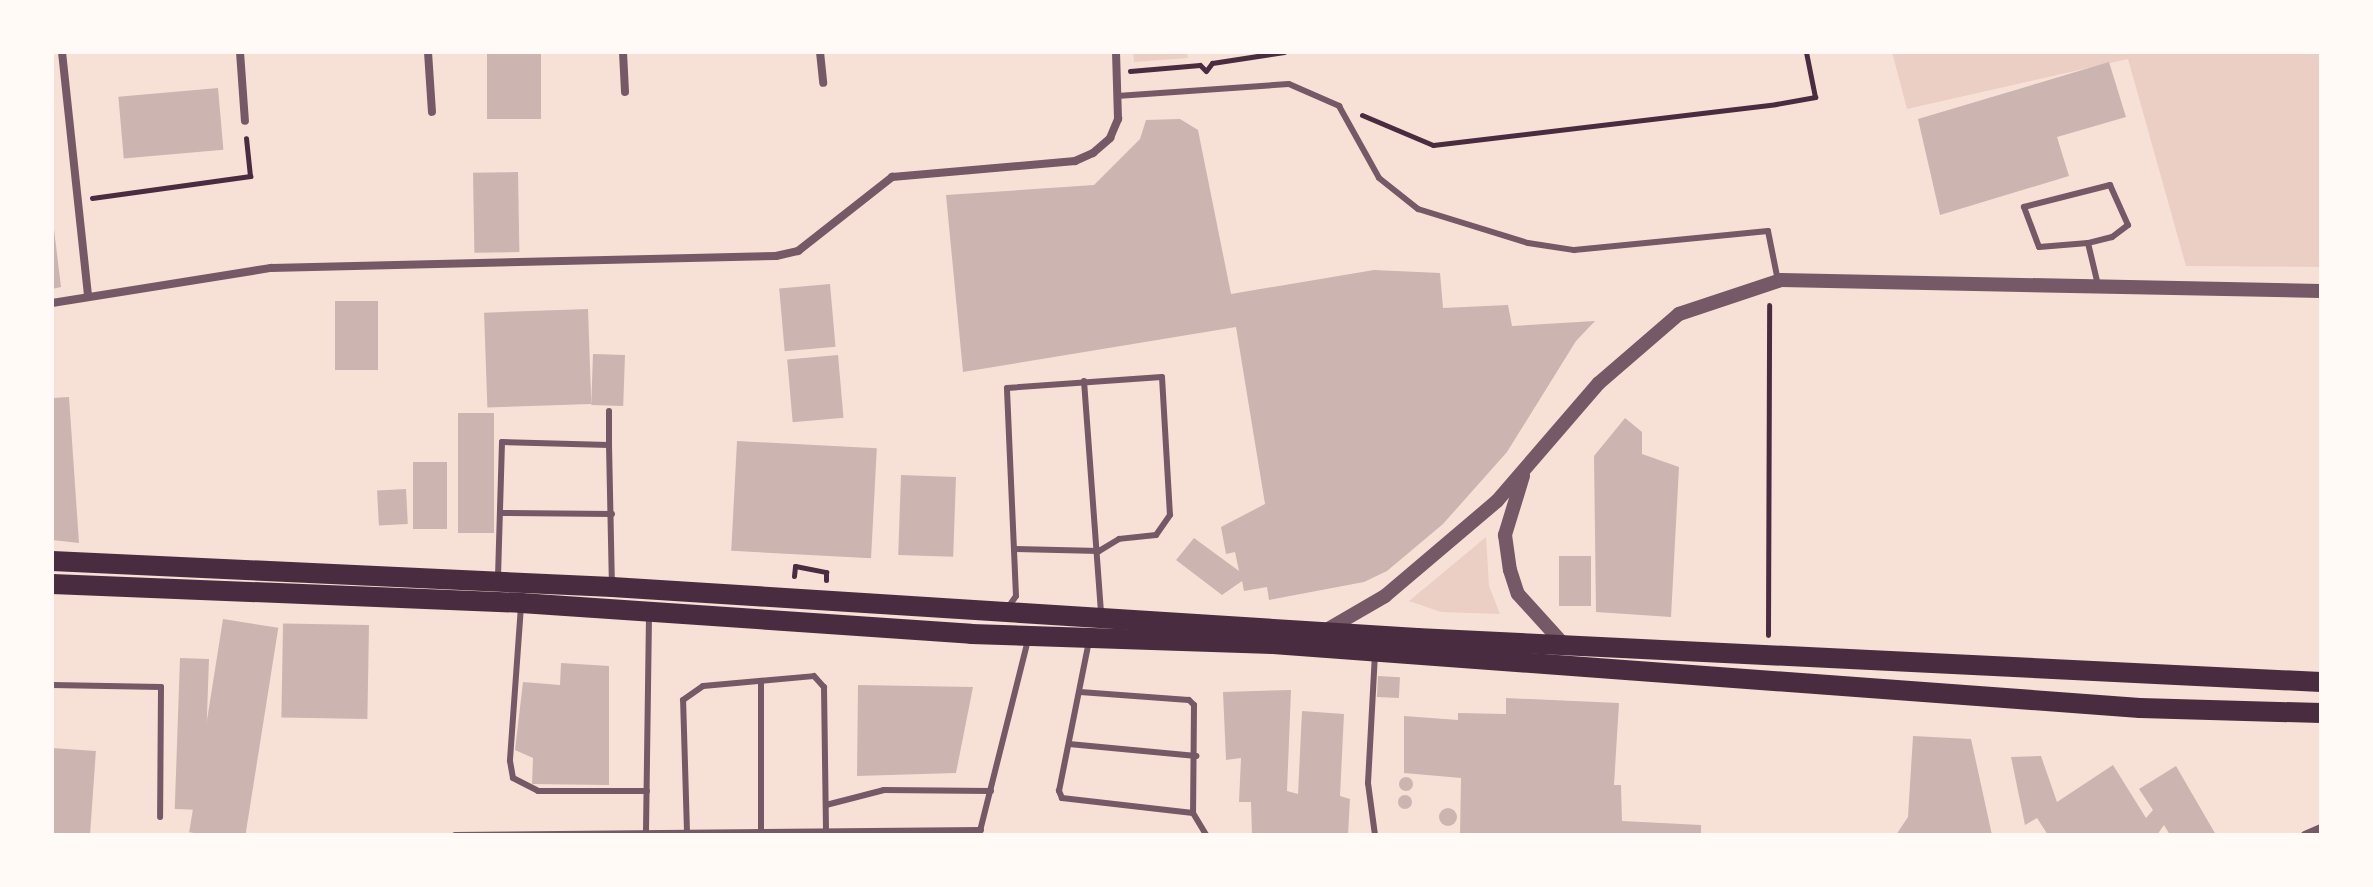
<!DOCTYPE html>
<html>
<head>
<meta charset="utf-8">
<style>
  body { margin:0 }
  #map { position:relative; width:2373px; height:887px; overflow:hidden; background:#f7e1d7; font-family:"Roboto Serif",serif }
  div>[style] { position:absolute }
  .green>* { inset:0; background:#ebcfc5 }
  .building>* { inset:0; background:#ccb4b1; transform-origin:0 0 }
  .round { border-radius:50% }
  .path>* { height:5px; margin:-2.5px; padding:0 2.5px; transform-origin:2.5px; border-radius:2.5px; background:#4a2c40 }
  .service>* { height:6px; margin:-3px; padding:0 3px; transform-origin:3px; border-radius:3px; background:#755966 }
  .minor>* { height:8px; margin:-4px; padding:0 4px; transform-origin:4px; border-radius:4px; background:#755966 }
  .tertiary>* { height:14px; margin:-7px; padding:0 7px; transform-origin:7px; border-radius:7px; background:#755966 }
  .primary>* { height:20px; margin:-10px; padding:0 10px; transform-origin:10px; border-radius:10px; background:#4a2c40 }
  span { translate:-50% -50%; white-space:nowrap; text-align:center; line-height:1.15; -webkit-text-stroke:6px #fffaf5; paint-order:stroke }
  .frame { position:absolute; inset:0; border:54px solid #fffaf5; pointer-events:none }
</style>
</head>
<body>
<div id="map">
  <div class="green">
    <i style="clip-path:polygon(1133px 52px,1187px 52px,1188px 58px,1134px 62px)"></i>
    <i style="clip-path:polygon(1892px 52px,2321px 52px,2321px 267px,2186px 266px,2128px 59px,1907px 109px)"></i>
    <i style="clip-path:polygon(1486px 537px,1489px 586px,1500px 614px,1441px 612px,1409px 601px)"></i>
  </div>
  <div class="building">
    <i style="left:487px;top:52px;width:54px;height:67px"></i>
    <i style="clip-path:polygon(2109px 62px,2126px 117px,2057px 137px,2069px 176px,1940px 215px,1918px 119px)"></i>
    <i style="left:218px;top:88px;width:62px;height:100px;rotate:85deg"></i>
    <i style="clip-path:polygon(1180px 119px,1198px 130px,1231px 294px,1374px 270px,1440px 273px,1443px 308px,1508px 305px,1512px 326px,1595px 321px,1576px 341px,1507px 452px,1443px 524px,1387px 571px,1364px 582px,1269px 600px,1267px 587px,1244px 591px,1242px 581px,1222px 595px,1176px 560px,1194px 538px,1239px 571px,1235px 552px,1226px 554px,1221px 527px,1265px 504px,1236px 327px,963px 372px,946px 195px,1094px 185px,1140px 139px,1146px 120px)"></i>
    <i style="left:518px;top:172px;width:80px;height:45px;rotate:89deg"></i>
    <i style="clip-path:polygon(54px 229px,61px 287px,52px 289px,52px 230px)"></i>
    <i style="left:830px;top:284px;width:63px;height:51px;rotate:85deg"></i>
    <i style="left:335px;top:301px;width:43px;height:69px"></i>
    <i style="left:588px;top:309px;width:95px;height:104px;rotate:88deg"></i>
    <i style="left:593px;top:354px;width:32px;height:51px;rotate:2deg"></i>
    <i style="left:838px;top:355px;width:63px;height:51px;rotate:85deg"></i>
    <i style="clip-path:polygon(69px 397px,79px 543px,52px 540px,52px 398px)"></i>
    <i style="left:458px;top:413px;width:36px;height:120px"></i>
    <i style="clip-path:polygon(1625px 418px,1642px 432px,1642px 454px,1679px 467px,1671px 617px,1596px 612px,1594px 456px)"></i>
    <i style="left:737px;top:441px;width:140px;height:110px;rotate:3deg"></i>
    <i style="left:413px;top:462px;width:34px;height:67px"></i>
    <i style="left:901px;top:475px;width:55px;height:80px;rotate:2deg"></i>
    <i style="left:406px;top:489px;width:35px;height:29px;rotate:87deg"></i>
    <i style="left:1559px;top:556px;width:32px;height:50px"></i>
    <i style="left:223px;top:619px;width:56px;height:216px;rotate:9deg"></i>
    <i style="left:369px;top:625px;width:94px;height:86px;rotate:91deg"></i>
    <i style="left:180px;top:658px;width:29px;height:151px;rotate:2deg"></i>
    <i style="clip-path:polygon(561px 663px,609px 666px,609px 785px,532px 784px,533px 758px,515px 750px,523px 682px,560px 685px)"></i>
    <i style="left:1378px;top:676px;width:22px;height:21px;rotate:3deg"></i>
    <i style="clip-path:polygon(858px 685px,973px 687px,956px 773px,857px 776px)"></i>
    <i style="clip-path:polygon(1291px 690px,1287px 791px,1298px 794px,1302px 711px,1344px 714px,1340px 796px,1350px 799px,1348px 835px,1252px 835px,1251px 802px,1239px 802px,1241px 758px,1226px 760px,1223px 692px)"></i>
    <i style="clip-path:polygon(1506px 698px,1619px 703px,1614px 785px,1621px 785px,1622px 821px,1701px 825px,1701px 835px,1460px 835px,1461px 778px,1404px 773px,1404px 716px,1458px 720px,1458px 713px,1506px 714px)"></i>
    <i style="clip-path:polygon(1913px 736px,1971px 739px,1992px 835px,1896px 835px,1908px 817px)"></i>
    <i style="left:52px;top:748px;width:44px;height:87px;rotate:4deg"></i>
    <i style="clip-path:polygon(2041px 756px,2057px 802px,2113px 765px,2146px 818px,2153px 810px,2139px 789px,2176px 766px,2216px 835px,2170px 835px,2164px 825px,2157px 835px,2048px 835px,2037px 818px,2025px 825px,2011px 757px)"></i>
    <i class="round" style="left:1399px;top:777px;width:14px;height:14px"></i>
    <i class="round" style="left:1398px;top:795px;width:14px;height:14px"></i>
    <i class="round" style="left:1439px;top:808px;width:18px;height:18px"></i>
  </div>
  <div class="path">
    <i style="left:1130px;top:71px;width:70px;rotate:-4.9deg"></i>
    <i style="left:1200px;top:65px;width:8px;rotate:45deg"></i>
    <i style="left:1206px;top:71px;width:10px;rotate:-53deg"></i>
    <i style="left:1212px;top:63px;width:73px;rotate:-8.7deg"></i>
    <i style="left:1362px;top:115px;width:77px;rotate:22.9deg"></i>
    <i style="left:1433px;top:145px;width:345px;rotate:-6.8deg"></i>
    <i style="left:1776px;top:104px;width:40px;rotate:-10deg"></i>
    <i style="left:1815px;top:97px;width:46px;rotate:-101.3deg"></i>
    <i style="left:92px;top:198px;width:160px;rotate:-7.9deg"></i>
    <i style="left:250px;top:176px;width:38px;rotate:-96deg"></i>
    <i style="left:794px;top:576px;width:10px;rotate:-84deg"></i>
    <i style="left:795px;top:566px;width:32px;rotate:11deg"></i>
    <i style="left:826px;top:572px;width:8px;rotate:90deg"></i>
    <i style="left:1768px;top:635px;width:330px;rotate:-89.8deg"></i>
  </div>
  <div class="service">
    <i style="left:1117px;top:96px;width:172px;rotate:-4deg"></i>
    <i style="left:1289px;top:84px;width:55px;rotate:23.7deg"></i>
    <i style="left:1339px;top:106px;width:82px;rotate:60.9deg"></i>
    <i style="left:1379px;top:178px;width:50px;rotate:38.5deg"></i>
    <i style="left:1418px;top:209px;width:115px;rotate:17.2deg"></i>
    <i style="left:1528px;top:243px;width:47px;rotate:8.7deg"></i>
    <i style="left:1574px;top:250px;width:195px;rotate:-5.6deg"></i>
    <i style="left:1768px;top:231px;width:51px;rotate:78.7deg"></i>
    <i style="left:2088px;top:243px;width:49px;rotate:175.3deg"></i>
    <i style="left:2039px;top:247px;width:43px;rotate:-110.6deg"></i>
    <i style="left:2024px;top:207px;width:89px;rotate:-14.3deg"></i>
    <i style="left:2110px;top:185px;width:44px;rotate:65.8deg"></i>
    <i style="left:2128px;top:225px;width:20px;rotate:143deg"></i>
    <i style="left:2112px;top:237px;width:25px;rotate:166deg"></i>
    <i style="left:2088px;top:243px;width:43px;rotate:76.6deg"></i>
    <i style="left:1084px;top:381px;width:234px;rotate:85.8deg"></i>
    <i style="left:609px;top:411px;width:34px;rotate:90deg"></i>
    <i style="left:503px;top:513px;width:109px;rotate:0.5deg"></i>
    <i style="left:498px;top:577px;width:135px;rotate:-88.3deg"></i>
    <i style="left:502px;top:442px;width:107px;rotate:1.6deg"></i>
    <i style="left:609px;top:445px;width:138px;rotate:88.8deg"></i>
    <i style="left:521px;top:606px;width:155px;rotate:94.1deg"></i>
    <i style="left:510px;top:761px;width:17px;rotate:80deg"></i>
    <i style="left:513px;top:778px;width:28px;rotate:27deg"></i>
    <i style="left:538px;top:791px;width:109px"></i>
    <i style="left:1009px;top:606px;width:12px;rotate:-55deg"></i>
    <i style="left:1016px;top:596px;width:208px;rotate:-92.5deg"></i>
    <i style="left:1007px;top:388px;width:155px;rotate:-4.1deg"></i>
    <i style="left:1162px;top:377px;width:138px;rotate:86.7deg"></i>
    <i style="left:1170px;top:515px;width:24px;rotate:125deg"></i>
    <i style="left:1156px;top:535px;width:37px;rotate:174deg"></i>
    <i style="left:1119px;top:539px;width:23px;rotate:149deg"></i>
    <i style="left:1099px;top:551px;width:85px;rotate:-178.7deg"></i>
    <i style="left:52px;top:685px;width:109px;rotate:1.1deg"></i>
    <i style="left:161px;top:687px;width:130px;rotate:90.4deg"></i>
    <i style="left:1080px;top:692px;width:109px;rotate:4.2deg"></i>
    <i style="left:1189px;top:700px;width:7px;rotate:45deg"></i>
    <i style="left:1194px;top:705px;width:108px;rotate:90.5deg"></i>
    <i style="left:1193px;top:813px;width:132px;rotate:-173.5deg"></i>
    <i style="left:1062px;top:798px;width:8px;rotate:-113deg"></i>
    <i style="left:1059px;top:791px;width:153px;rotate:-78.7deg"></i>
    <i style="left:1069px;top:744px;width:128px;rotate:5.4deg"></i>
    <i style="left:826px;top:805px;width:60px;rotate:-14.5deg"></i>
    <i style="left:884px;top:790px;width:107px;rotate:0.5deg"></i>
    <i style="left:1193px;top:813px;width:26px;rotate:59deg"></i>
    <i style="left:646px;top:831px;width:216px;rotate:-89.2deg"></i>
    <i style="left:687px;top:832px;width:132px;rotate:-91.7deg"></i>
    <i style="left:683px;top:700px;width:24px;rotate:-35deg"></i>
    <i style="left:703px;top:686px;width:111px;rotate:-5.1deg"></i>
    <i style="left:814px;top:676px;width:15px;rotate:48deg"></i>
    <i style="left:824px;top:687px;width:144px;rotate:89.2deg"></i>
    <i style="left:761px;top:833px;width:151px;rotate:-90deg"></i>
    <i style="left:455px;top:835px;width:526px;rotate:-0.54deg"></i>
    <i style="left:979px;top:835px;width:201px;rotate:-75.9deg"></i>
    <i style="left:1375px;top:835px;width:52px;rotate:-97.7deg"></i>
    <i style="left:1368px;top:783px;width:128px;rotate:-86.9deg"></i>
  </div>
  <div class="minor">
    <i style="left:62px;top:52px;width:245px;rotate:83.9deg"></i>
    <i style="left:240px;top:52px;width:69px;rotate:85.9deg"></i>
    <i style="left:428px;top:52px;width:60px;rotate:86.2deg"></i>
    <i style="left:623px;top:52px;width:40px;rotate:87.1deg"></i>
    <i style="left:820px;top:52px;width:31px;rotate:84deg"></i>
    <i style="left:52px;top:303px;width:222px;rotate:-9.1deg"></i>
    <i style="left:271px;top:268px;width:505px;rotate:-1.36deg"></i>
    <i style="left:776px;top:256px;width:23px;rotate:-13deg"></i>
    <i style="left:798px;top:251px;width:120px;rotate:-38.2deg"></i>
    <i style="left:892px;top:177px;width:184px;rotate:-5deg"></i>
    <i style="left:1075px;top:161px;width:20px;rotate:-24deg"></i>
    <i style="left:1093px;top:153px;width:23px;rotate:-41deg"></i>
    <i style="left:1110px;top:138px;width:21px;rotate:-67deg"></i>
    <i style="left:1118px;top:119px;width:67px;rotate:-91.7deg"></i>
    <i style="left:2305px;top:835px;width:17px;rotate:-24deg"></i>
  </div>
  <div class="tertiary">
    <i style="left:1523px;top:476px;width:62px;rotate:107deg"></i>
    <i style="left:1505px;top:535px;width:35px;rotate:82deg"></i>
    <i style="left:1510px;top:570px;width:25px;rotate:72deg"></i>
    <i style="left:1518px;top:594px;width:72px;rotate:47.8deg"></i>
    <i style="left:1323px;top:632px;width:72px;rotate:-30.1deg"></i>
    <i style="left:1385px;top:596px;width:147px;rotate:-40.3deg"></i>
    <i style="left:1497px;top:501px;width:156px;rotate:-49.2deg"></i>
    <i style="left:1599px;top:383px;width:106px;rotate:-40.8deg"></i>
    <i style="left:1679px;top:314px;width:108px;rotate:-18.4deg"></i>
    <i style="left:1781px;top:280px;width:540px;rotate:1.17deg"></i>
  </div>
  <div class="primary">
    <i style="left:52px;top:561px;width:561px;rotate:2.66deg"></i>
    <i style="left:612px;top:587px;width:807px;rotate:3.63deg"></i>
    <i style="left:1417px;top:638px;width:905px;rotate:2.79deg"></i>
    <i style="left:52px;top:584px;width:469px;rotate:2.3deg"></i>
    <i style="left:521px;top:603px;width:451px;rotate:3.9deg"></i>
    <i style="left:971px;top:634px;width:302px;rotate:1.9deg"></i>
    <i style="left:1273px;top:644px;width:869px;rotate:4.22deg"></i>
    <i style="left:2140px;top:708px;width:181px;rotate:1.6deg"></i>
  </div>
  <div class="frame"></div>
</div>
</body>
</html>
